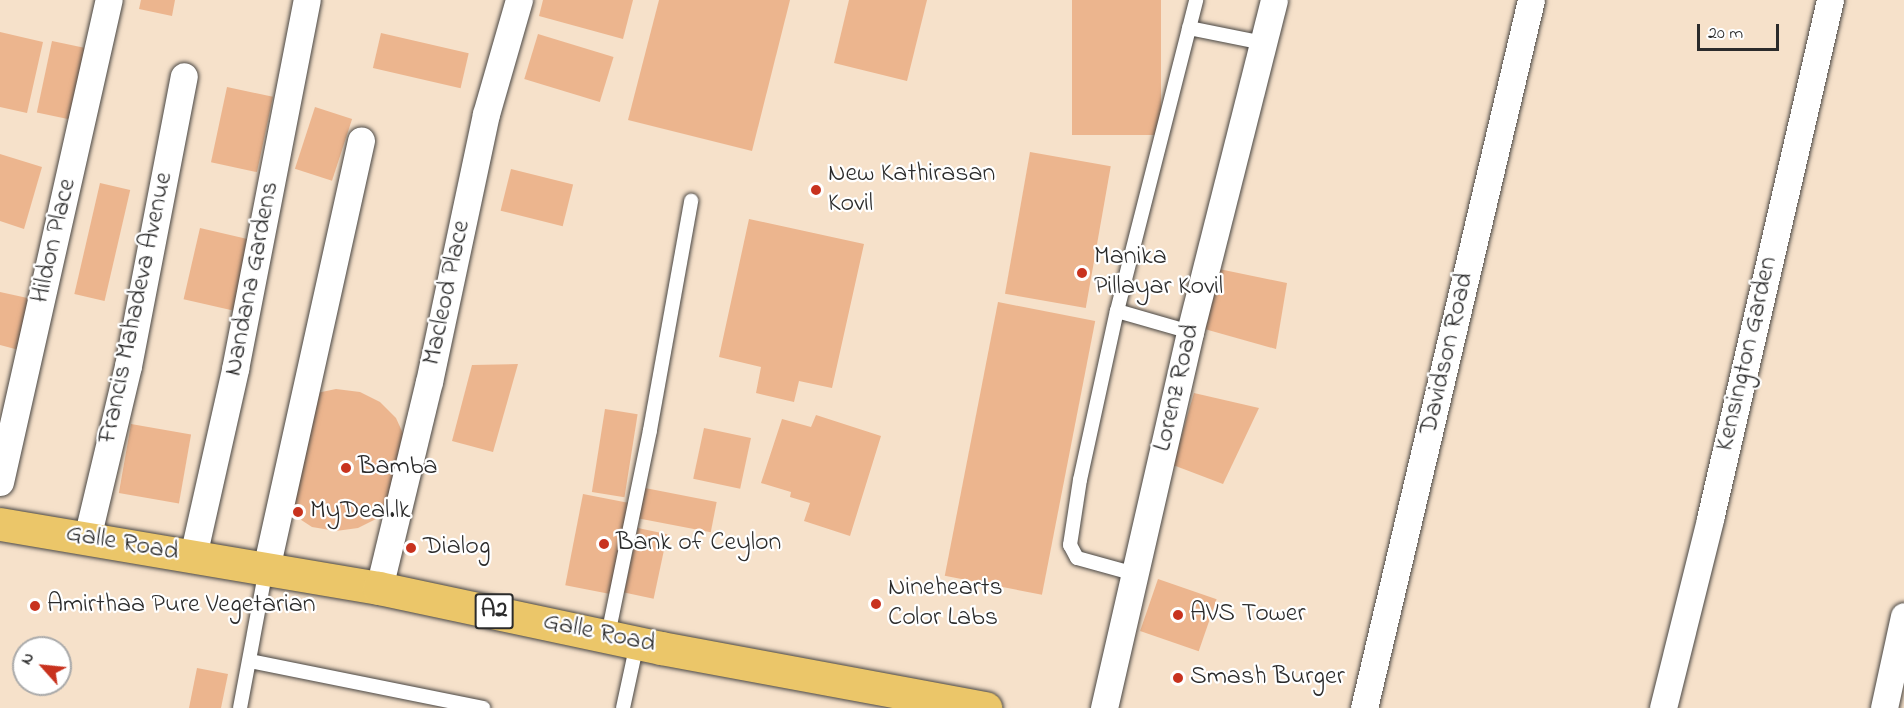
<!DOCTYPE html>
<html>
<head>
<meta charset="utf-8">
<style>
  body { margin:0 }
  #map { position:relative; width:1904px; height:708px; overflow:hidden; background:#f6e1ca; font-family:"Indie Flower",sans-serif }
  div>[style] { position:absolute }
  .building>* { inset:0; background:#ecb58e; transform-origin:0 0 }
  .roads { filter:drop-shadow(0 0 2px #494643) drop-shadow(0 0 2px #494643) }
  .service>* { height:14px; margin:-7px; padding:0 7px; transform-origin:7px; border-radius:7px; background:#fff }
  .minor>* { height:27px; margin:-13.5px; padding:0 13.5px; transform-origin:13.5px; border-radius:13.5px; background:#fff }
  .trunk>* { height:33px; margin:-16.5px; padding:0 16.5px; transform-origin:16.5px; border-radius:16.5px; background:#ebc669 }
  .dots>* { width:16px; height:16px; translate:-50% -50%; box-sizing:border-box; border:3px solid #fff; border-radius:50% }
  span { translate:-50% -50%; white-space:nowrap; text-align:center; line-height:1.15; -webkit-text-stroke:4.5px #fff; paint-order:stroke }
  .shield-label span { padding:2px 4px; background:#fff; border:2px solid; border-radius:4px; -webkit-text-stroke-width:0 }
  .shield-label { font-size:24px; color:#2b2b2b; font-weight:700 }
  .poi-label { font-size:26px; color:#2b2b2b }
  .left { translate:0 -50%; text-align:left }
  .street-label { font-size:26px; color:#2b2b2b }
  .north { position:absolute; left:12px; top:636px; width:60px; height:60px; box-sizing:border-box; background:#fff; border:2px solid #aaa; border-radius:50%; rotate:297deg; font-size:16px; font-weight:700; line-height:24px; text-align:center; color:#2b2b2b }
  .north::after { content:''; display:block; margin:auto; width:21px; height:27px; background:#c8321e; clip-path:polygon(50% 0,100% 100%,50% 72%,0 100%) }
  .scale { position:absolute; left:1697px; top:24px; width:82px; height:27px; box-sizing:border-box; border:3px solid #2b2b2b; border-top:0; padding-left:8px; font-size:18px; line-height:21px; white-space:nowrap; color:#2b2b2b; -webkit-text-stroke:4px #fff; paint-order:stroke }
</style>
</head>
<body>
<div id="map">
  <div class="building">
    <i style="clip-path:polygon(141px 0,175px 0,172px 16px,139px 9px)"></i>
    <i style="clip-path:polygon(543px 0,633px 0,623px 39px,539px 16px)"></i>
    <i style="clip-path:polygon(659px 0,790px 0,752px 151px,628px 120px)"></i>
    <i style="clip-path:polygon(849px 0,927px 0,907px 81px,834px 63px)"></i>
    <i style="left:1072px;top:0;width:89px;height:135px"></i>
    <i style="clip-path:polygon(0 32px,43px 42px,27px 113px,0 107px)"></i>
    <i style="left:381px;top:33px;width:90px;height:36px;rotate:13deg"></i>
    <i style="left:538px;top:34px;width:79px;height:47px;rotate:17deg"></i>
    <i style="left:52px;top:41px;width:39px;height:73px;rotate:12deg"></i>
    <i style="left:227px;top:87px;width:47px;height:77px;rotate:12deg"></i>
    <i style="left:315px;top:107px;width:39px;height:65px;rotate:18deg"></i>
    <i style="left:1030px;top:152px;width:82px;height:144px;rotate:10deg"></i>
    <i style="clip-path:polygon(0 154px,42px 167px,24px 229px,0 221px)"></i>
    <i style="left:511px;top:169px;width:64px;height:43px;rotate:14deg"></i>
    <i style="left:100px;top:183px;width:31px;height:114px;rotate:13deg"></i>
    <i style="clip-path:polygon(749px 219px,864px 244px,832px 388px,799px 381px,794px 402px,756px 393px,761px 367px,719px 357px)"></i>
    <i style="left:200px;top:228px;width:53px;height:73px;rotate:13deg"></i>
    <i style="clip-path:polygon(1219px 269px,1287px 283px,1276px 349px,1201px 328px)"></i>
    <i style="clip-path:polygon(0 292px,32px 299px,19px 350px,0 345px)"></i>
    <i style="left:998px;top:302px;width:99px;height:279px;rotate:11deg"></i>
    <i style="clip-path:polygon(518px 364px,493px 452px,452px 441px,472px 365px)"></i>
    <i style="clip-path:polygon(336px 389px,360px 392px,380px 402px,396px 418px,405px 438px,395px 502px,378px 518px,358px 528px,336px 531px,312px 527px,292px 514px,312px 394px)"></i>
    <i style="clip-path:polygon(1194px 393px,1259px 408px,1223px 484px,1173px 465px)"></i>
    <i style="left:605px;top:409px;width:33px;height:84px;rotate:9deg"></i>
    <i style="clip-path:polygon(816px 415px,881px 436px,850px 536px,804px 521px,810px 503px,790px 497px,791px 492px,761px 483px,782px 419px,811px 427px)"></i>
    <i style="left:131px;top:424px;width:61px;height:70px;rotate:10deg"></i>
    <i style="left:704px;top:428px;width:48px;height:52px;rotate:12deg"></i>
    <i style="left:645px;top:488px;width:73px;height:31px;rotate:11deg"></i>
    <i style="left:583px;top:494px;width:47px;height:93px;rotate:11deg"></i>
    <i style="left:638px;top:528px;width:30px;height:66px;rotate:12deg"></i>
    <i style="left:1158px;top:579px;width:62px;height:55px;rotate:19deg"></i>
    <i style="clip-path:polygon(197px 668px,228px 674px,221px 708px,189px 708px)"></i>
  </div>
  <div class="roads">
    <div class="service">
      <i style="left:1189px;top:28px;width:76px;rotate:11.3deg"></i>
      <i style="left:1117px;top:311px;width:76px;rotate:16deg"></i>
      <i style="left:1135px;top:574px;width:60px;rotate:-164.6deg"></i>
      <i style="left:1077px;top:558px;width:15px;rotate:-118deg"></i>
      <i style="left:1070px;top:545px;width:66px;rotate:-81.3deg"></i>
      <i style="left:1080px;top:480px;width:173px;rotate:-77.7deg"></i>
      <i style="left:1117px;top:311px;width:321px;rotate:-75.7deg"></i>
      <i style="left:608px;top:635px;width:209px;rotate:-78.4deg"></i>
      <i style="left:650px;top:430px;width:233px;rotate:-79.8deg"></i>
      <i style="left:250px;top:661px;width:238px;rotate:11.4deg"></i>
      <i style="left:240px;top:708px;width:141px;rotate:-79.4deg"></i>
      <i style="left:623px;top:708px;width:66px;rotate:-77.8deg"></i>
    </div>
    <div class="minor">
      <i style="left:0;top:482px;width:494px;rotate:-77.3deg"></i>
      <i style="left:87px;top:538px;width:177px;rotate:-76.6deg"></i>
      <i style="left:128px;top:366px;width:295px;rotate:-79.1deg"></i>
      <i style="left:193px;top:556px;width:192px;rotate:-77.3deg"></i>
      <i style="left:235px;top:369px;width:376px;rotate:-79deg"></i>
      <i style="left:266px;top:569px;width:439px;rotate:-77.5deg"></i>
      <i style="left:379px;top:588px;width:212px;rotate:-76.4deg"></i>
      <i style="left:429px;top:382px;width:274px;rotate:-78deg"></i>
      <i style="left:486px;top:114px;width:119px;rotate:-73.9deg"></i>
      <i style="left:1104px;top:708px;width:386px;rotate:-77.1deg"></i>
      <i style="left:1190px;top:332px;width:342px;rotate:-75.8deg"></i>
      <i style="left:1364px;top:708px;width:727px;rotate:-76.73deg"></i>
      <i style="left:1663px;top:708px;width:195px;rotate:-76deg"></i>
      <i style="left:1710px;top:519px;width:533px;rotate:-76.98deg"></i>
      <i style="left:1884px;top:708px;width:94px;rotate:-77.7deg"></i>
    </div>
    <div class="trunk">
      <i style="left:0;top:524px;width:384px;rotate:9.6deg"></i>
      <i style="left:379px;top:588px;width:288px;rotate:12deg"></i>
      <i style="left:661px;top:648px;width:330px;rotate:10.5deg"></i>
    </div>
  </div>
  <div class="dots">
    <i style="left:816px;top:190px;background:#c8321e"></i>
    <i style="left:1082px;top:273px;background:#c8321e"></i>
    <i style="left:346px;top:468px;background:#c8321e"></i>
    <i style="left:298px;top:512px;background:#c8321e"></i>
    <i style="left:604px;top:544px;background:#c8321e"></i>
    <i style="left:411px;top:548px;background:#c8321e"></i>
    <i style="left:876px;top:604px;background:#c8321e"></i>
    <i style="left:35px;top:606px;background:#c8321e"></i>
    <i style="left:1178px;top:615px;background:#c8321e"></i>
    <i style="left:1178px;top:678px;background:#c8321e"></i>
  </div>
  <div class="shield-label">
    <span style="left:494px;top:611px">A2</span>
  </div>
  <div class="poi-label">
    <span class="left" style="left:828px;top:190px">New Kathirasan<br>Kovil</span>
    <span class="left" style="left:1094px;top:273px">Manika<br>Pillayar Kovil</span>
    <span class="left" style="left:358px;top:468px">Bamba</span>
    <span class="left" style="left:310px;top:512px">MyDeal.lk</span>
    <span class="left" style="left:616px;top:544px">Bank of Ceylon</span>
    <span class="left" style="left:423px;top:548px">Dialog</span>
    <span class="left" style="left:888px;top:604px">Ninehearts<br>Color Labs</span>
    <span class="left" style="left:47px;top:606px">Amirthaa Pure Vegetarian</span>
    <span class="left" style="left:1190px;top:615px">AVS Tower</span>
    <span class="left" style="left:1190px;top:678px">Smash Burger</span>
  </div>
  <div class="street-label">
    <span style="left:55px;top:241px;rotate:-77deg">Hildon Place</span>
    <span style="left:253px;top:279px;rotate:-79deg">Nandana Gardens</span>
    <span style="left:448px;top:293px;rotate:-78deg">Macleod Place</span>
    <span style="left:137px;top:308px;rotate:-78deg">Francis Mahadeva Avenue</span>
    <span style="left:1448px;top:354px;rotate:-77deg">Davidson Road</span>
    <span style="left:1748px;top:354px;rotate:-77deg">Kensington Garden</span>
    <span style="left:1178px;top:388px;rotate:-77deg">Lorenz Road</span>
    <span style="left:122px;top:544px;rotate:10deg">Galle Road</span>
    <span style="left:599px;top:634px;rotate:12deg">Galle Road</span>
  </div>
  <div class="north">N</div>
  <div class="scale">20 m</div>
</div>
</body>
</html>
